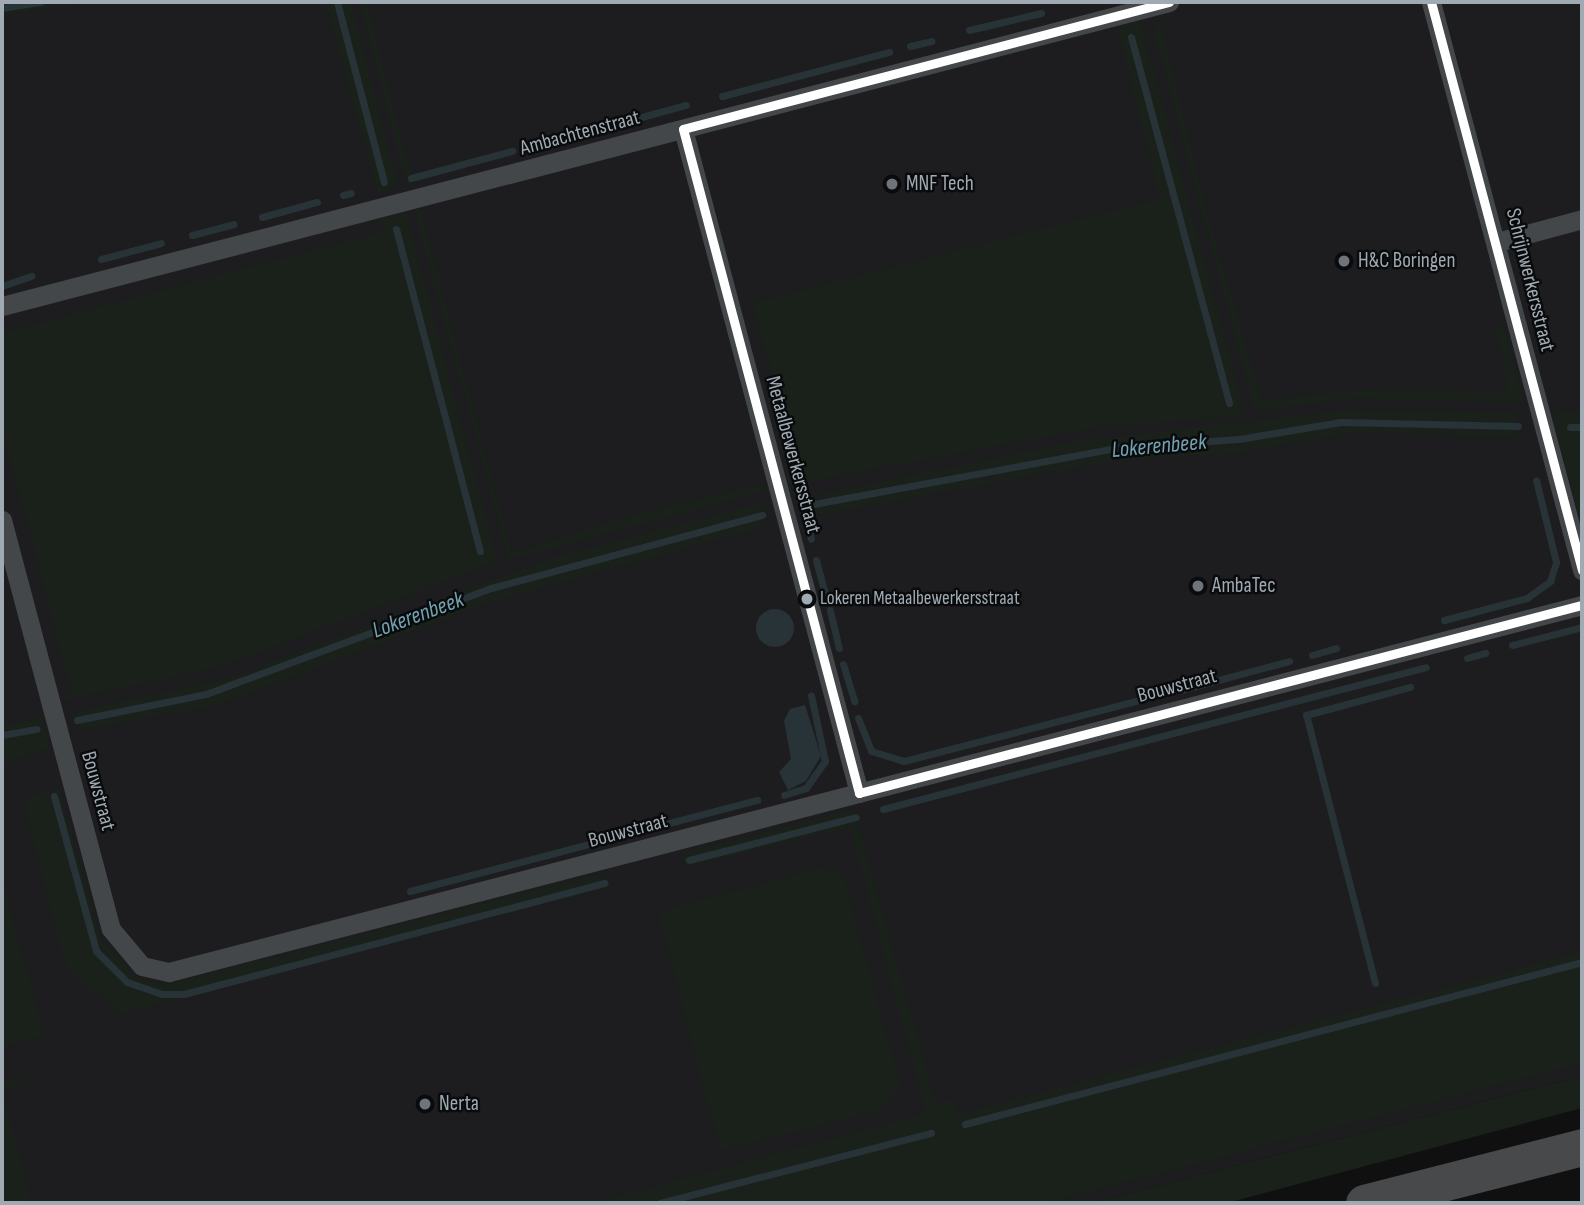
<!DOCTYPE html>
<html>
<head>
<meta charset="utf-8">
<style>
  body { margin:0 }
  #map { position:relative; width:1584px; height:1205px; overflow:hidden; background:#101010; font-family:"Sofia Sans Condensed",sans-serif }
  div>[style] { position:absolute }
  .built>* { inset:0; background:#1d1d1f }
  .green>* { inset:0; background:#1a211a }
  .water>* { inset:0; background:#273336 }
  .round { border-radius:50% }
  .stream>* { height:7px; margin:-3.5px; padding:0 3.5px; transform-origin:3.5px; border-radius:3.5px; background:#273336 }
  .minor>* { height:19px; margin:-9.5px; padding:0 9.5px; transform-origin:9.5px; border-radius:9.5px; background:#444749 }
  .motorway>* { height:37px; margin:-18.5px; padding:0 18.5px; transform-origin:18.5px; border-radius:18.5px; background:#47494b }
  .bus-1>* { height:9px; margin:-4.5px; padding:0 4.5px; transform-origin:4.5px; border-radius:4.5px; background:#fff }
  .dots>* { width:19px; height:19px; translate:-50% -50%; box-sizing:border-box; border:4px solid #0a0b0c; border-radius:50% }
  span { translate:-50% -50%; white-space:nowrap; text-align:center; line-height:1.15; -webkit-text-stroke:5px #0a0b0c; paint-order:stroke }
  .bus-label { font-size:19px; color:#a0aab3 }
  .left { translate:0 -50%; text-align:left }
  .street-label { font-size:21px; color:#a0aab3 }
  .poi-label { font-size:21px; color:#a0aab3 }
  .water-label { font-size:23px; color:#74a2b1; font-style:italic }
  .frame { position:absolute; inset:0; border:4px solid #a0aab3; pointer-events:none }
</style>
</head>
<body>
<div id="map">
  <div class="built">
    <i style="clip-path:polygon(2px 2px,1582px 2px,1582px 1076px,1091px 1203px,2px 1203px)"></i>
  </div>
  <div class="green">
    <i style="clip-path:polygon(2px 2px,96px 2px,2px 15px)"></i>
    <i style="clip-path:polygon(325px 2px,351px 2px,399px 187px,378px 193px)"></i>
    <i style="clip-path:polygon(360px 2px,366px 2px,411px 173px,414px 184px,407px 186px)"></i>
    <i style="clip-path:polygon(1158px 15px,1205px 206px,1262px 400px,1361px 390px,1508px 393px,1496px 327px,1505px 330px,1524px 402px,1357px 398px,1255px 411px,1154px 33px)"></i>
    <i style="clip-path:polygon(1140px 20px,1244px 411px,1239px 416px,1097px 427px,788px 485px,786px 474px,799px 470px,752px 303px,1160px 199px,1117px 26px)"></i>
    <i style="clip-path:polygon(420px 208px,510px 548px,521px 551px,634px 515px,764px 484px,765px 491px,509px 560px,414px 210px)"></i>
    <i style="clip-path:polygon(406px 212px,497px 561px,223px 666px,64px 700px,61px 693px,72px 694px,2px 426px,2px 333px,383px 232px,379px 219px)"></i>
    <i style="clip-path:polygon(1341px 411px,1515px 413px,1517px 436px,1351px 433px,1236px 453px,1116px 460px,809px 517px,802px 498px,1078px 441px)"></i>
    <i style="clip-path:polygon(1558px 412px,1582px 413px,1582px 528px,1553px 418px)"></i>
    <i style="clip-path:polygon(750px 506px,760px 506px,764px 525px,756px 529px,493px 601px,216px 705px,80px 730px,76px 712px,84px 709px,229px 678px,555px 557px)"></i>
    <i style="clip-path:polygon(33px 716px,42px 716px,49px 749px,2px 762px,2px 725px,34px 720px)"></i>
    <i style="clip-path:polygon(59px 790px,101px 939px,133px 975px,163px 985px,604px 873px,607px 888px,120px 1014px,66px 966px,24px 805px,29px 796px)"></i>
    <i style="clip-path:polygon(853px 809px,936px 1103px,953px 1100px,957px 1114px,1582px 952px,1582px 1063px,1045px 1203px,592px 1203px,926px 1114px,850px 827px,685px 868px,682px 853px)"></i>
    <i style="clip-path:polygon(825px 867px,843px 875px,900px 1084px,885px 1109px,720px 1150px,658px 912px)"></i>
    <i style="clip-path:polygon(2px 877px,44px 1036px,2px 1047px)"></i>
    <i style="clip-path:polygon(1582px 1076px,1582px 1108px,1227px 1203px,1091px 1203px)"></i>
    <i style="clip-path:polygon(23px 1079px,25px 1084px,2px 1090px,32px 1203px,2px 1203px,2px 1083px)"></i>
  </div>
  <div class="water">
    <i class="round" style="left:756px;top:609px;width:38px;height:38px"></i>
    <i style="clip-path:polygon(805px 705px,821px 756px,806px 781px,788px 790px,779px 772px,791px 759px,784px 721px,790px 709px)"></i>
  </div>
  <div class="stream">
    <i style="left:337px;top:2px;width:186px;rotate:75.4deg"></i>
    <i style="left:2px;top:8px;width:39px;rotate:-9deg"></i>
    <i style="left:969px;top:30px;width:74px;rotate:-13.3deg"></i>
    <i style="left:1131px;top:37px;width:379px;rotate:75deg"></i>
    <i style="left:910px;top:46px;width:22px;rotate:-13deg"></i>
    <i style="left:722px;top:96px;width:173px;rotate:-14.8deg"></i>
    <i style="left:546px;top:143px;width:145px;rotate:-15.2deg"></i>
    <i style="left:411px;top:178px;width:105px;rotate:-15deg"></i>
    <i style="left:343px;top:195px;width:8px;rotate:-14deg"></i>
    <i style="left:262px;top:217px;width:57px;rotate:-15.3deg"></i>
    <i style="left:396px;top:229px;width:333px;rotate:75.4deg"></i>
    <i style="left:192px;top:235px;width:43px;rotate:-14.7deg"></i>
    <i style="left:101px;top:259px;width:62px;rotate:-14.9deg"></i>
    <i style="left:2px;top:286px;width:31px;rotate:-19deg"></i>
    <i style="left:1570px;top:427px;width:12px"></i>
    <i style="left:803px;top:506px;width:323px;rotate:-10.5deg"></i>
    <i style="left:1121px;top:447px;width:118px;rotate:-3.9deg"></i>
    <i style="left:1239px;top:439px;width:103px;rotate:-9.5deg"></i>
    <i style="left:1341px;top:422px;width:177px;rotate:1.3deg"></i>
    <i style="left:808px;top:529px;width:10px;rotate:73deg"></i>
    <i style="left:816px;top:560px;width:35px;rotate:75deg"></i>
    <i style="left:830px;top:610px;width:39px;rotate:77deg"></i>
    <i style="left:1444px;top:620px;width:86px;rotate:-14.8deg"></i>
    <i style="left:1527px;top:598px;width:29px;rotate:-36deg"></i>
    <i style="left:1550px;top:581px;width:20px;rotate:-72deg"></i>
    <i style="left:1556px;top:562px;width:84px;rotate:-103.7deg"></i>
    <i style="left:1512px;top:645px;width:72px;rotate:-14.4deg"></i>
    <i style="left:1312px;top:655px;width:25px;rotate:-16deg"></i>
    <i style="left:1467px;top:658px;width:19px;rotate:-16deg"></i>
    <i style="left:843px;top:664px;width:39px;rotate:73deg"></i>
    <i style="left:1181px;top:690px;width:112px;rotate:-15deg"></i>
    <i style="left:858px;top:718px;width:35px;rotate:68deg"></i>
    <i style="left:871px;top:751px;width:34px;rotate:17deg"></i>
    <i style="left:904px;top:761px;width:240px;rotate:-14.5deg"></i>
    <i style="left:77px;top:720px;width:132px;rotate:-11.4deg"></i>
    <i style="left:206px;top:694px;width:304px;rotate:-20.4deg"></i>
    <i style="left:491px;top:588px;width:281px;rotate:-15.1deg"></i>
    <i style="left:2px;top:735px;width:35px;rotate:-10deg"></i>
    <i style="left:784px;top:795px;width:23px;rotate:-18deg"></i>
    <i style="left:806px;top:788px;width:33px;rotate:-55deg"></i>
    <i style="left:825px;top:761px;width:67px;rotate:-102deg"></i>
    <i style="left:54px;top:796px;width:161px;rotate:74.8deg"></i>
    <i style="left:96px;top:951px;width:44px;rotate:45deg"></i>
    <i style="left:127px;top:982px;width:37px;rotate:19deg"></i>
    <i style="left:162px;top:994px;width:22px"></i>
    <i style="left:184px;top:994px;width:435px;rotate:-14.8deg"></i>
    <i style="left:883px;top:809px;width:561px;rotate:-14.66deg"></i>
    <i style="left:689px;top:860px;width:172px;rotate:-14.4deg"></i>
    <i style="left:410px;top:891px;width:359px;rotate:-14.7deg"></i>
    <i style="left:1375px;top:983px;width:277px;rotate:-104.4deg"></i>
    <i style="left:1306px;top:715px;width:108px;rotate:-15.1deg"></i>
    <i style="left:965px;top:1124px;width:638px;rotate:-14.71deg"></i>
    <i style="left:660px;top:1203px;width:280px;rotate:-14.5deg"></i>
  </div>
  <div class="minor">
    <i style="left:1431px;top:2px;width:588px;rotate:75.11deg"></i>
    <i style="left:683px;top:129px;width:687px;rotate:75.15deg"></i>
    <i style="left:1497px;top:242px;width:88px;rotate:-15.1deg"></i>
    <i style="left:2px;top:306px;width:1206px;rotate:-14.6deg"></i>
    <i style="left:2px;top:520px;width:423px;rotate:75.1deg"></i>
    <i style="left:111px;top:929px;width:48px;rotate:50deg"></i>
    <i style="left:142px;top:966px;width:28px;rotate:13deg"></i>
    <i style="left:169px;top:972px;width:1460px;rotate:-14.56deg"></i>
  </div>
  <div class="motorway">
    <i style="left:1364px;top:1203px;width:225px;rotate:-14.4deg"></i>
  </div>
  <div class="bus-1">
    <i style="left:1169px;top:2px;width:502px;rotate:165.36deg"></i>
    <i style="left:683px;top:129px;width:687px;rotate:75.15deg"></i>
    <i style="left:859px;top:793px;width:747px;rotate:-14.58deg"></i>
    <i style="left:1431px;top:2px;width:588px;rotate:75.11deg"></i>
  </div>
  <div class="dots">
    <i style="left:892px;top:184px;background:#6e747a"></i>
    <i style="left:1344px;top:261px;background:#6e747a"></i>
    <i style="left:1198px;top:586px;background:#6e747a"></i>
    <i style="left:807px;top:599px;background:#a0aab3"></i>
    <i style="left:425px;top:1104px;background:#6e747a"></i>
  </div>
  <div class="bus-label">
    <span class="left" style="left:820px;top:599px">Lokeren Metaalbewerkersstraat</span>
  </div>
  <div class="street-label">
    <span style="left:580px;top:133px;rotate:-15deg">Ambachtenstraat</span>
    <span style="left:1530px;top:280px;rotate:76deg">Schrijnwerkersstraat</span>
    <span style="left:793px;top:455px;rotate:75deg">Metaalbewerkersstraat</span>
    <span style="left:1177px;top:686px;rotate:-15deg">Bouwstraat</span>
    <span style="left:98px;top:791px;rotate:75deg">Bouwstraat</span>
    <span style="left:628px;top:831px;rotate:-15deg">Bouwstraat</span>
  </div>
  <div class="poi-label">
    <span class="left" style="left:906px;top:184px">MNF Tech</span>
    <span class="left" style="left:1358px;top:261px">H&amp;C Boringen</span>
    <span class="left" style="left:1212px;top:586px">AmbaTec</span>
    <span class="left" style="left:439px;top:1104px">Nerta</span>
  </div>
  <div class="water-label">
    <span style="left:1159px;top:446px;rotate:-5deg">Lokerenbeek</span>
    <span style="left:418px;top:615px;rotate:-20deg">Lokerenbeek</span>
  </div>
  <div class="frame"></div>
</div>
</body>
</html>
